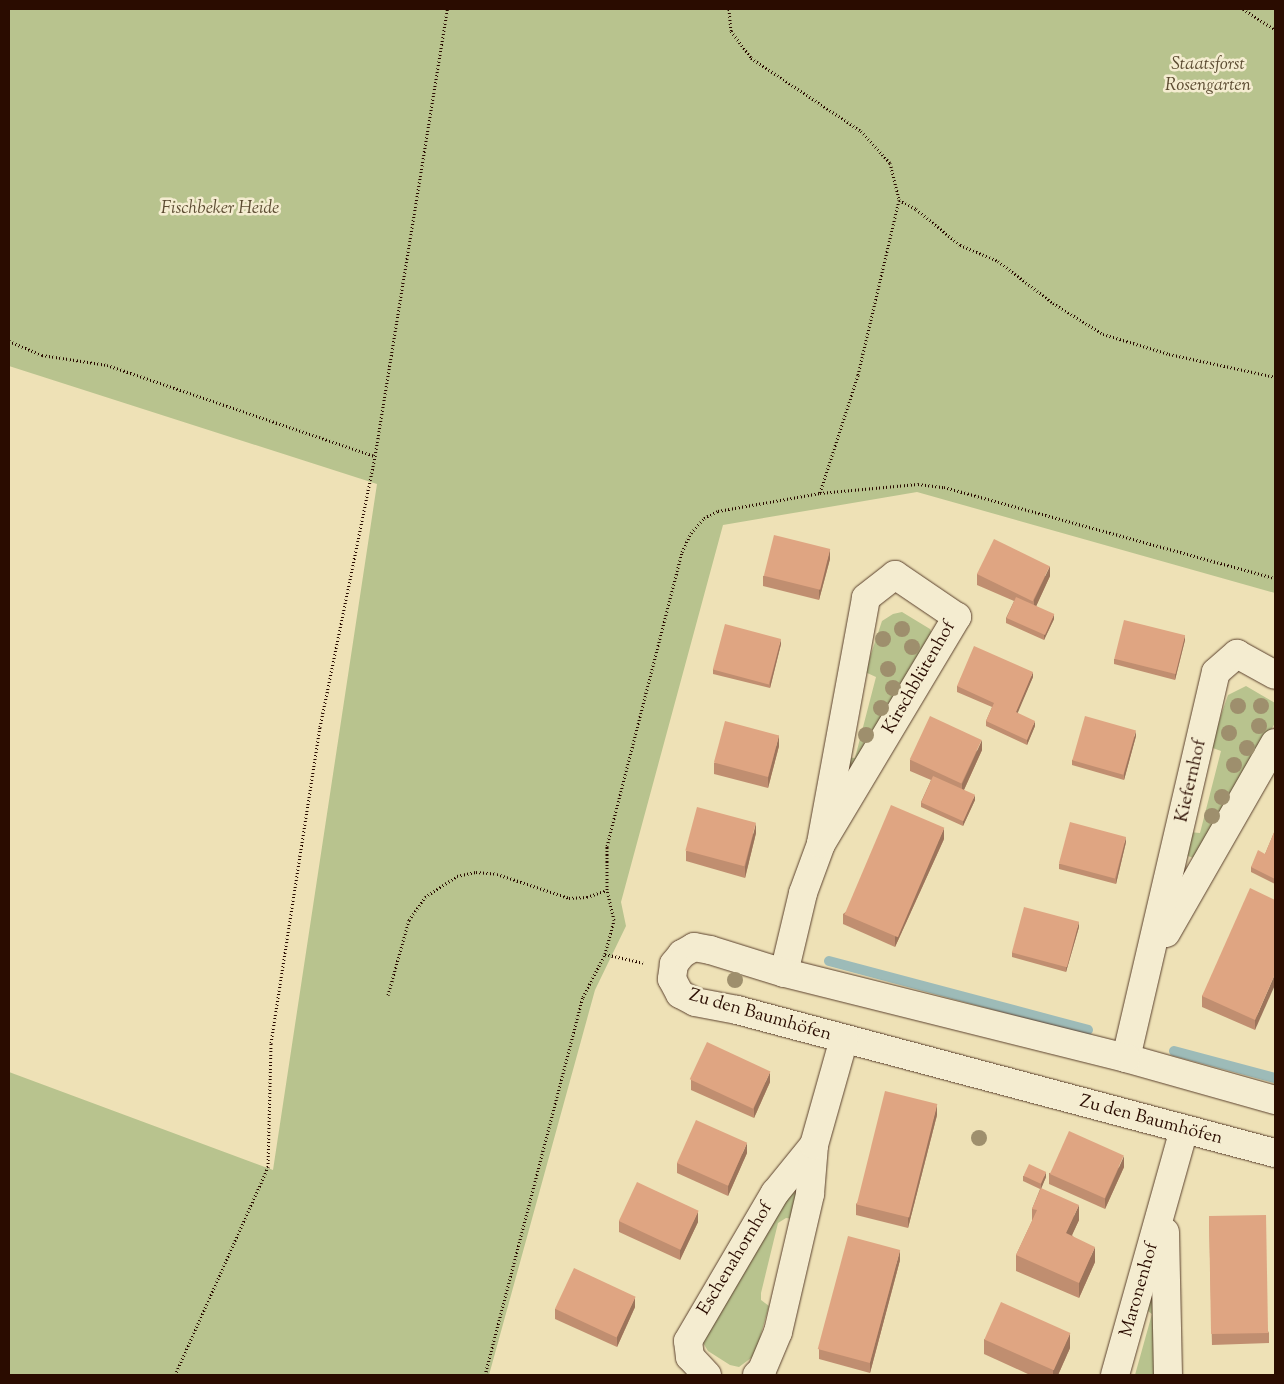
<!DOCTYPE html>
<html>
<head>
<meta charset="utf-8">
<style>
  body { margin:0 }
  #map { position:relative; width:1284px; height:1384px; overflow:hidden; background:#eee1b6; font-family:"Sorts Mill Goudy",serif }
  div>[style] { position:absolute }
  .green>* { inset:0; background:#b8c38e }
  .stream>* { height:10px; margin:-5px; padding:0 5px; transform-origin:5px; border-radius:5px; background:#9dbbb8 }
  .path>* { height:3px; margin-top:-1.5px; transform-origin:0; background:repeating-linear-gradient(90deg,#2a0c00 0 1px,transparent 0 3.5px) }
  .roads { filter:drop-shadow(0 0 1px #5b412e) drop-shadow(0 0 1px #5b412e) }
  .minor>* { height:28px; margin:-14px; padding:0 14px; transform-origin:14px; border-radius:14px; background:#f4ecd0 }
  .trees>* { width:16px; height:16px; margin:-8px; border-radius:50%; background:#9e8f6d }
  .wall>* { inset:0; background:#c08e70 }
  .shaded-wall>* { inset:0; background:#9c745b }
  .building>* { inset:0; background:#dfa582; transform-origin:0 0 }
  span { translate:-50% -50%; white-space:nowrap; text-align:center; line-height:1.15; -webkit-text-stroke:5px #f4ecd0; paint-order:stroke }
  .park-label { font-size:18px; color:#5c4c32; font-style:italic }
  .street-label { font-size:18px; color:#2a0c00 }
  .frame { position:absolute; inset:0; border:10px solid #2a0c00; pointer-events:none }
</style>
</head>
<body>
<div id="map">
  <div class="green">
    <i style="clip-path:polygon(9px 9px,1275px 9px,1275px 593px,917px 492px,723px 525px,621px 902px,626px 926px,595px 990px,489px 1375px,9px 1375px,9px 1072px,273px 1170px,377px 484px,9px 366px)"></i>
    <i style="clip-path:polygon(902px 612px,930px 629px,934px 637px,851px 783px,844px 757px,855px 758px,876px 677px,865px 672px,882px 621px,893px 614px)"></i>
    <i style="clip-path:polygon(1246px 686px,1275px 703px,1275px 723px,1198px 859px,1184px 855px,1189px 832px,1200px 833px,1221px 751px,1210px 747px,1228px 695px)"></i>
    <i style="clip-path:polygon(791px 1192px,797px 1194px,794px 1219px,786px 1218px,778px 1223px,761px 1293px,761px 1300px,769px 1306px,755px 1355px,739px 1367px,730px 1365px,708px 1351px,702px 1341px)"></i>
    <i style="clip-path:polygon(1156px 1283px,1159px 1375px,1135px 1375px,1152px 1314px,1145px 1309px)"></i>
  </div>
  <div class="stream">
    <i style="left:829px;top:961px;width:268px;rotate:14.9deg"></i>
    <i style="left:1174px;top:1051px;width:105px;rotate:15deg"></i>
  </div>
  <div class="path">
    <i style="left:729px;top:9px;width:22px;rotate:85deg"></i>
    <i style="left:731px;top:31px;width:34px;rotate:53deg"></i>
    <i style="left:751px;top:58px;width:132px;rotate:33.6deg"></i>
    <i style="left:861px;top:131px;width:43px;rotate:47.8deg"></i>
    <i style="left:890px;top:163px;width:38px;rotate:76deg"></i>
    <i style="left:899px;top:200px;width:180px;rotate:103.2deg"></i>
    <i style="left:858px;top:375px;width:124px;rotate:107.9deg"></i>
    <i style="left:1243px;top:9px;width:38px;rotate:33deg"></i>
    <i style="left:899px;top:200px;width:19px;rotate:28deg"></i>
    <i style="left:916px;top:209px;width:57px;rotate:39.3deg"></i>
    <i style="left:960px;top:245px;width:41px;rotate:22.8deg"></i>
    <i style="left:998px;top:261px;width:69px;rotate:37.4deg"></i>
    <i style="left:1053px;top:303px;width:59px;rotate:31.8deg"></i>
    <i style="left:1103px;top:334px;width:69px;rotate:16.9deg"></i>
    <i style="left:1169px;top:354px;width:108px;rotate:12.2deg"></i>
    <i style="left:9px;top:341px;width:36px;rotate:23deg"></i>
    <i style="left:42px;top:355px;width:66px;rotate:8.7deg"></i>
    <i style="left:107px;top:365px;width:283px;rotate:18.8deg"></i>
    <i style="left:605px;top:954px;width:39px;rotate:13deg"></i>
    <i style="left:388px;top:995px;width:78px;rotate:-74.4deg"></i>
    <i style="left:409px;top:920px;width:28px;rotate:-55deg"></i>
    <i style="left:425px;top:897px;width:38px;rotate:-33deg"></i>
    <i style="left:457px;top:876px;width:19px;rotate:-12deg"></i>
    <i style="left:476px;top:872px;width:21px;rotate:5deg"></i>
    <i style="left:497px;top:874px;width:76px;rotate:18.4deg"></i>
    <i style="left:569px;top:898px;width:18px;rotate:-3deg"></i>
    <i style="left:587px;top:897px;width:21px;rotate:-19deg"></i>
    <i style="left:175px;top:1375px;width:228px;rotate:-65.9deg"></i>
    <i style="left:268px;top:1167px;width:124px;rotate:-88.6deg"></i>
    <i style="left:271px;top:1043px;width:320px;rotate:-81.2deg"></i>
    <i style="left:320px;top:727px;width:277px;rotate:-78.5deg"></i>
    <i style="left:375px;top:456px;width:453px;rotate:-80.8deg"></i>
    <i style="left:485px;top:1375px;width:390px;rotate:-75.5deg"></i>
    <i style="left:583px;top:997px;width:48px;rotate:-62.9deg"></i>
    <i style="left:605px;top:954px;width:35px;rotate:-75deg"></i>
    <i style="left:614px;top:920px;width:31px;rotate:-103deg"></i>
    <i style="left:607px;top:890px;width:44px;rotate:-90deg"></i>
    <i style="left:607px;top:846px;width:303px;rotate:-75.7deg"></i>
    <i style="left:682px;top:552px;width:21px;rotate:-65deg"></i>
    <i style="left:691px;top:533px;width:20px;rotate:-49deg"></i>
    <i style="left:704px;top:518px;width:16px;rotate:-27deg"></i>
    <i style="left:718px;top:511px;width:104px;rotate:-10deg"></i>
    <i style="left:820px;top:493px;width:98px;rotate:-5.2deg"></i>
    <i style="left:918px;top:484px;width:26px;rotate:7deg"></i>
    <i style="left:944px;top:487px;width:343px;rotate:15.4deg"></i>
  </div>
  <div class="roads">
    <div class="minor">
      <i style="left:1166px;top:933px;width:219px;rotate:-60.2deg"></i>
      <i style="left:784px;top:973px;width:82px;rotate:-76.6deg"></i>
      <i style="left:803px;top:893px;width:52px;rotate:-69.8deg"></i>
      <i style="left:821px;top:844px;width:265px;rotate:-59.1deg"></i>
      <i style="left:957px;top:617px;width:75px;rotate:-145.9deg"></i>
      <i style="left:895px;top:575px;width:37px;rotate:142deg"></i>
      <i style="left:866px;top:598px;width:250px;rotate:100.4deg"></i>
      <i style="left:1126px;top:1058px;width:396px;rotate:-76.9deg"></i>
      <i style="left:1216px;top:672px;width:28px;rotate:-41deg"></i>
      <i style="left:1237px;top:654px;width:43px;rotate:28.9deg"></i>
      <i style="left:1275px;top:1100px;width:155px;rotate:-164.3deg"></i>
      <i style="left:1126px;top:1058px;width:352px;rotate:-166deg"></i>
      <i style="left:784px;top:973px;width:77px;rotate:-162.7deg"></i>
      <i style="left:710px;top:950px;width:16px;rotate:-169deg"></i>
      <i style="left:694px;top:947px;width:14px;rotate:150deg"></i>
      <i style="left:682px;top:954px;width:13px;rotate:129deg"></i>
      <i style="left:674px;top:964px;width:15px;rotate:98deg"></i>
      <i style="left:672px;top:979px;width:17px;rotate:62deg"></i>
      <i style="left:680px;top:994px;width:17px;rotate:28deg"></i>
      <i style="left:695px;top:1002px;width:43px;rotate:10.8deg"></i>
      <i style="left:737px;top:1010px;width:557px;rotate:14.89deg"></i>
      <i style="left:1165px;top:1232px;width:143px;rotate:88.8deg"></i>
      <i style="left:707px;top:1375px;width:25px;rotate:-133deg"></i>
      <i style="left:690px;top:1357px;width:16px;rotate:-97deg"></i>
      <i style="left:688px;top:1341px;width:172px;rotate:-59.6deg"></i>
      <i style="left:775px;top:1193px;width:62px;rotate:-50.9deg"></i>
      <i style="left:757px;top:1375px;width:7px;rotate:-45deg"></i>
      <i style="left:762px;top:1370px;width:41px;rotate:-67.2deg"></i>
      <i style="left:778px;top:1332px;width:142px;rotate:-76.9deg"></i>
      <i style="left:810px;top:1194px;width:49px;rotate:-85.3deg"></i>
      <i style="left:814px;top:1145px;width:110px;rotate:-74.2deg"></i>
      <i style="left:1115px;top:1375px;width:255px;rotate:-74.3deg"></i>
    </div>
  </div>
  <div class="trees">
    <i style="left:902px;top:629px"></i>
    <i style="left:883px;top:639px"></i>
    <i style="left:912px;top:647px"></i>
    <i style="left:888px;top:669px"></i>
    <i style="left:893px;top:688px"></i>
    <i style="left:1238px;top:706px"></i>
    <i style="left:1261px;top:706px"></i>
    <i style="left:881px;top:708px"></i>
    <i style="left:1259px;top:726px"></i>
    <i style="left:1229px;top:733px"></i>
    <i style="left:866px;top:735px"></i>
    <i style="left:1247px;top:748px"></i>
    <i style="left:1234px;top:765px"></i>
    <i style="left:1222px;top:797px"></i>
    <i style="left:1212px;top:816px"></i>
    <i style="left:735px;top:980px"></i>
    <i style="left:979px;top:1138px"></i>
  </div>
  <div class="wall">
    <i style="clip-path:polygon(830px 559px,819px 600px,763px 586px,763px 576px)"></i>
    <i style="clip-path:polygon(977px 574px,1050px 576px,1036px 606px,1054px 619px,1044px 640px,1006px 623px,1006px 618px,1014px 601px,977px 585px)"></i>
    <i style="clip-path:polygon(1185px 640px,1175px 680px,1114px 664px,1114px 659px)"></i>
    <i style="clip-path:polygon(781px 644px,770px 688px,713px 674px,713px 669px)"></i>
    <i style="clip-path:polygon(1033px 677px,1017px 713px,1035px 726px,1027px 745px,986px 726px,986px 721px,992px 707px,957px 692px,957px 686px)"></i>
    <i style="clip-path:polygon(1136px 736px,1124px 780px,1072px 765px,1072px 760px)"></i>
    <i style="clip-path:polygon(779px 746px,768px 788px,714px 774px,714px 763px)"></i>
    <i style="clip-path:polygon(982px 750px,964px 790px,975px 800px,963px 826px,921px 807px,921px 802px,931px 780px,910px 771px,910px 760px)"></i>
    <i style="clip-path:polygon(1275px 830px,1275px 884px,1251px 872px,1251px 867px,1265px 854px)"></i>
    <i style="clip-path:polygon(756px 833px,745px 878px,686px 861px,686px 851px)"></i>
    <i style="clip-path:polygon(944px 839px,895px 947px,843px 924px,843px 914px)"></i>
    <i style="clip-path:polygon(1126px 842px,1116px 884px,1059px 869px,1059px 864px)"></i>
    <i style="clip-path:polygon(1275px 900px,1255px 1030px,1202px 1007px,1202px 996px)"></i>
    <i style="clip-path:polygon(1079px 927px,1066px 972px,1012px 957px,1012px 952px)"></i>
    <i style="clip-path:polygon(691px 1080px,770px 1082px,754px 1118px,691px 1090px)"></i>
    <i style="clip-path:polygon(937px 1115px,908px 1228px,856px 1215px,856px 1204px)"></i>
    <i style="clip-path:polygon(747px 1153px,728px 1196px,677px 1173px,677px 1163px)"></i>
    <i style="clip-path:polygon(1124px 1167px,1105px 1209px,1049px 1184px,1049px 1173px)"></i>
    <i style="clip-path:polygon(1023px 1176px,1046px 1177px,1041px 1188px,1079px 1220px,1072px 1235px,1095px 1262px,1079px 1298px,1016px 1271px,1016px 1255px,1032px 1221px,1032px 1209px,1040px 1189px,1023px 1181px)"></i>
    <i style="clip-path:polygon(1209px 1216px,1269px 1333px,1269px 1343px,1212px 1345px)"></i>
    <i style="clip-path:polygon(619px 1221px,698px 1222px,680px 1260px,619px 1232px)"></i>
    <i style="clip-path:polygon(900px 1260px,870px 1373px,819px 1359px,819px 1349px)"></i>
    <i style="clip-path:polygon(635px 1307px,617px 1347px,555px 1319px,555px 1309px)"></i>
    <i style="clip-path:polygon(984px 1339px,1070px 1348px,1058px 1375px,1030px 1375px,984px 1354px)"></i>
  </div>
  <div class="shaded-wall">
    <i style="clip-path:polygon(830px 549px,830px 559px,819px 600px,819px 590px)"></i>
    <i style="clip-path:polygon(1050px 566px,1050px 576px,1034px 611px,1034px 600px)"></i>
    <i style="clip-path:polygon(1054px 614px,1054px 619px,1044px 640px,1044px 635px)"></i>
    <i style="clip-path:polygon(1185px 635px,1185px 640px,1175px 680px,1175px 675px)"></i>
    <i style="clip-path:polygon(781px 639px,781px 644px,770px 688px,770px 683px)"></i>
    <i style="clip-path:polygon(1033px 672px,1033px 677px,1016px 717px,1016px 712px)"></i>
    <i style="clip-path:polygon(1035px 721px,1035px 726px,1027px 745px,1027px 740px)"></i>
    <i style="clip-path:polygon(1136px 731px,1136px 736px,1124px 780px,1124px 774px)"></i>
    <i style="clip-path:polygon(779px 735px,779px 746px,768px 788px,768px 778px)"></i>
    <i style="clip-path:polygon(982px 740px,982px 750px,962px 794px,962px 784px)"></i>
    <i style="clip-path:polygon(975px 795px,975px 800px,963px 826px,963px 821px)"></i>
    <i style="clip-path:polygon(756px 823px,756px 833px,745px 878px,745px 867px)"></i>
    <i style="clip-path:polygon(944px 828px,944px 839px,895px 947px,895px 937px)"></i>
    <i style="clip-path:polygon(1126px 837px,1126px 842px,1116px 884px,1116px 879px)"></i>
    <i style="clip-path:polygon(1079px 922px,1079px 927px,1066px 972px,1066px 967px)"></i>
    <i style="clip-path:polygon(1275px 974px,1275px 985px,1255px 1030px,1255px 1020px)"></i>
    <i style="clip-path:polygon(770px 1072px,770px 1082px,754px 1118px,754px 1108px)"></i>
    <i style="clip-path:polygon(937px 1104px,937px 1115px,908px 1228px,908px 1218px)"></i>
    <i style="clip-path:polygon(747px 1143px,747px 1153px,728px 1196px,728px 1186px)"></i>
    <i style="clip-path:polygon(1124px 1156px,1124px 1167px,1105px 1209px,1105px 1199px)"></i>
    <i style="clip-path:polygon(1046px 1172px,1046px 1177px,1041px 1189px,1041px 1184px)"></i>
    <i style="clip-path:polygon(1079px 1205px,1079px 1220px,1066px 1248px,1066px 1233px)"></i>
    <i style="clip-path:polygon(698px 1211px,698px 1222px,680px 1260px,680px 1250px)"></i>
    <i style="clip-path:polygon(1095px 1247px,1095px 1262px,1079px 1298px,1079px 1283px)"></i>
    <i style="clip-path:polygon(900px 1250px,900px 1260px,870px 1373px,870px 1362px)"></i>
    <i style="clip-path:polygon(635px 1297px,635px 1307px,617px 1347px,617px 1337px)"></i>
    <i style="clip-path:polygon(1070px 1333px,1070px 1348px,1058px 1375px,1053px 1375px,1053px 1370px)"></i>
  </div>
  <div class="building">
    <i style="left:774px;top:535px;width:58px;height:42px;rotate:14deg"></i>
    <i style="left:994px;top:539px;width:62px;height:39px;rotate:26deg"></i>
    <i style="left:1016px;top:597px;width:42px;height:23px;rotate:24deg"></i>
    <i style="left:1124px;top:620px;width:63px;height:40px;rotate:14deg"></i>
    <i style="left:725px;top:624px;width:58px;height:47px;rotate:15deg"></i>
    <i style="clip-path:polygon(974px 646px,1033px 672px,1016px 712px,1035px 721px,1027px 740px,986px 721px,994px 703px,957px 686px)"></i>
    <i style="left:930px;top:716px;width:57px;height:48px;rotate:25deg"></i>
    <i style="left:1085px;top:716px;width:53px;height:46px;rotate:16deg"></i>
    <i style="left:725px;top:721px;width:56px;height:43px;rotate:15deg"></i>
    <i style="left:933px;top:776px;width:46px;height:29px;rotate:24deg"></i>
    <i style="left:891px;top:805px;width:58px;height:119px;rotate:23deg"></i>
    <i style="left:697px;top:807px;width:61px;height:45px;rotate:15deg"></i>
    <i style="left:1070px;top:822px;width:58px;height:43px;rotate:15deg"></i>
    <i style="clip-path:polygon(1275px 830px,1275px 879px,1251px 867px,1258px 850px,1265px 854px)"></i>
    <i style="clip-path:polygon(1250px 888px,1275px 900px,1275px 974px,1255px 1020px,1202px 996px)"></i>
    <i style="left:1024px;top:907px;width:57px;height:47px;rotate:15deg"></i>
    <i style="left:707px;top:1042px;width:70px;height:41px;rotate:25deg"></i>
    <i style="left:885px;top:1091px;width:54px;height:117px;rotate:14deg"></i>
    <i style="left:696px;top:1120px;width:56px;height:47px;rotate:24deg"></i>
    <i style="left:1069px;top:1131px;width:60px;height:47px;rotate:24deg"></i>
    <i style="left:1029px;top:1164px;width:19px;height:13px;rotate:25deg"></i>
    <i style="left:637px;top:1182px;width:68px;height:43px;rotate:25deg"></i>
    <i style="clip-path:polygon(1041px 1188px,1079px 1205px,1066px 1233px,1095px 1247px,1079px 1283px,1016px 1255px,1037px 1210px,1032px 1209px)"></i>
    <i style="left:1266px;top:1215px;width:118px;height:57px;rotate:89deg"></i>
    <i style="left:848px;top:1236px;width:54px;height:117px;rotate:15deg"></i>
    <i style="left:574px;top:1268px;width:68px;height:45px;rotate:25deg"></i>
    <i style="left:1001px;top:1302px;width:76px;height:41px;rotate:24deg"></i>
  </div>
  <div class="park-label">
    <span style="left:1208px;top:76px">Staatsforst<br>Rosengarten</span>
    <span style="left:220px;top:209px">Fischbeker Heide</span>
  </div>
  <div class="street-label">
    <span style="left:920px;top:678px;rotate:-60deg">Kirschblütenhof</span>
    <span style="left:1192px;top:781px;rotate:-77deg">Kiefernhof</span>
    <span style="left:760px;top:1016px;rotate:16deg">Zu den Baumhöfen</span>
    <span style="left:1151px;top:1121px;rotate:15deg">Zu den Baumhöfen</span>
    <span style="left:736px;top:1259px;rotate:-59deg">Eschenahornhof</span>
    <span style="left:1140px;top:1290px;rotate:-74deg">Maronenhof</span>
  </div>
  <div class="frame"></div>
</div>
</body>
</html>
